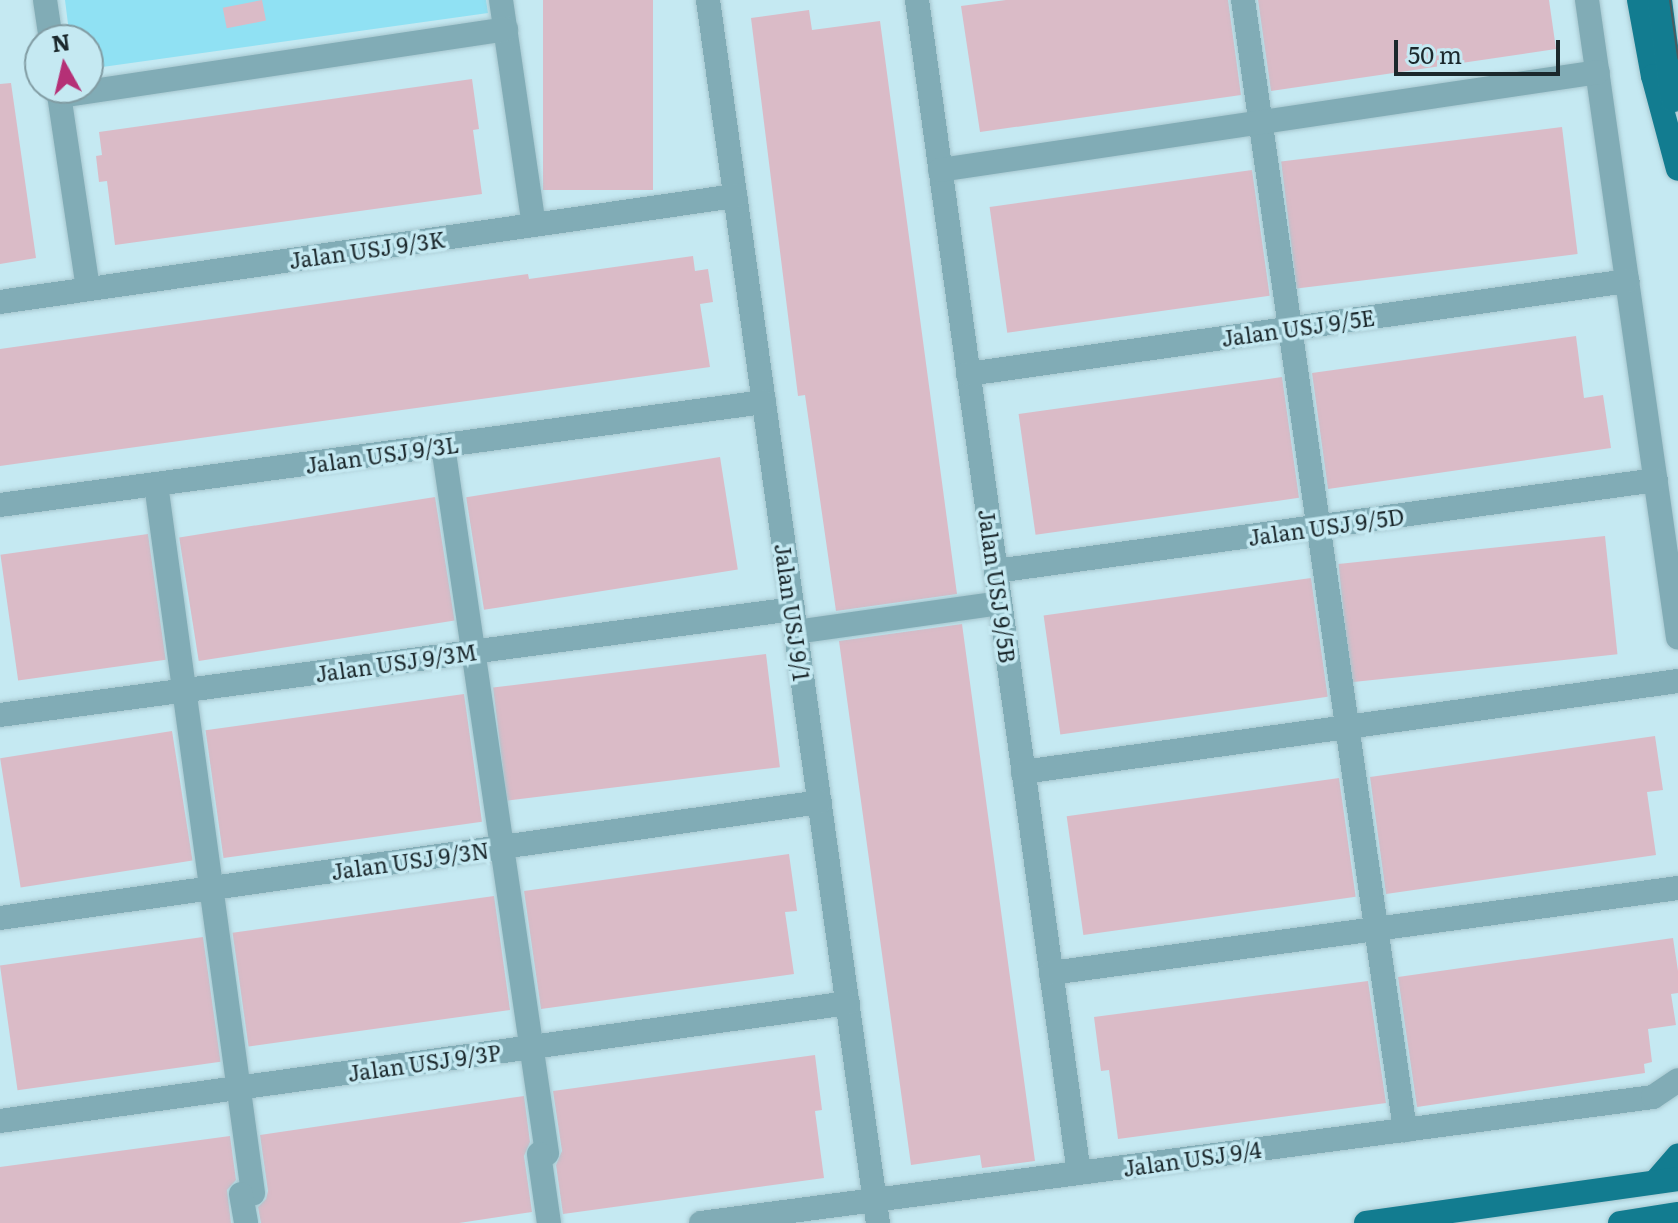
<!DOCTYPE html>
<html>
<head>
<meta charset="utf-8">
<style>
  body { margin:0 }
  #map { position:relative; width:1678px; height:1223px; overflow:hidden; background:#c5e9f2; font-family:Literata,serif }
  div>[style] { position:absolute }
  .green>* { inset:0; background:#90e1f3 }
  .building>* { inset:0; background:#dabbc7; transform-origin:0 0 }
  .roads { filter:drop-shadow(0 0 2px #a6c6ce) drop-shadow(0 0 2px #a6c6ce) }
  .minor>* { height:24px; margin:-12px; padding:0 12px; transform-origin:12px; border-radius:12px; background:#81acb6 }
  .major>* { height:24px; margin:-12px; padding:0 12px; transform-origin:12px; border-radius:12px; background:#127c90 }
  .tram>* { height:2px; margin:-1px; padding:0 1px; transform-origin:1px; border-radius:1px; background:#485b60 }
  span { translate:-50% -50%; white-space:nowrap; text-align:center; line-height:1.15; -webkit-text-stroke:7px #c5e9f2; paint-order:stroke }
  .street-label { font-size:22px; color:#1b282c }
  .north { position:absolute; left:24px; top:24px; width:80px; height:80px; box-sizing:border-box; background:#c5e9f2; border:2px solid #819ca3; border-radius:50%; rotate:352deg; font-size:22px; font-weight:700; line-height:32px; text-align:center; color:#1b282c }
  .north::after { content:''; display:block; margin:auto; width:28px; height:36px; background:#b53076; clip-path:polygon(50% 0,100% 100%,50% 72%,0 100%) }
  .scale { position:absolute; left:1394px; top:40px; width:166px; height:36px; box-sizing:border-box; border:4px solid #1b282c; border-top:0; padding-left:10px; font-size:24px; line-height:28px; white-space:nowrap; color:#1b282c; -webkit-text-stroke:6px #c5e9f2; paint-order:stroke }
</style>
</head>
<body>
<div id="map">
  <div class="green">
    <i style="clip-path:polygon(65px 0,486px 0,488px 13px,88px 69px,88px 40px,70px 40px)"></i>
  </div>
  <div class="building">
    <i style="left:262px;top:0;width:21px;height:40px;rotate:79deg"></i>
    <i style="left:543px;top:0;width:110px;height:190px"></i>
    <i style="clip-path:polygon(1006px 0,1228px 0,1241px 95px,980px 132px,961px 6px)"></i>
    <i style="clip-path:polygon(1258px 0,1549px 0,1556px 49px,1271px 91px)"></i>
    <i style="clip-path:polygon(809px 10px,812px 30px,880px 21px,957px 594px,836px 611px,805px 395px,798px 396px,751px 18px)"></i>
    <i style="clip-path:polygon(472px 79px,479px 129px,473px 130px,482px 194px,115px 245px,107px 181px,99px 182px,96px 156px,102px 155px,99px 132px)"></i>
    <i style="clip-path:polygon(11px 83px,36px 258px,0 264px,0 84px)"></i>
    <i style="left:1562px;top:127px;width:128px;height:283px;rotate:83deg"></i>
    <i style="left:1252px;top:170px;width:127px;height:265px;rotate:82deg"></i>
    <i style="clip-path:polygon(693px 256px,695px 271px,708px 269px,713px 302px,700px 304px,710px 367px,0 466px,0 349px,528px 274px,529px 279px)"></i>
    <i style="clip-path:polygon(1576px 336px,1584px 398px,1603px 395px,1611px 448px,1328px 489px,1312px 373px)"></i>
    <i style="left:1282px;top:377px;width:122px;height:266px;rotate:82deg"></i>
    <i style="left:720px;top:457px;width:114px;height:257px;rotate:81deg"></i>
    <i style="left:435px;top:497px;width:125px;height:259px;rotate:81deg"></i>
    <i style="left:148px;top:534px;width:127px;height:149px;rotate:82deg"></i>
    <i style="left:1605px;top:536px;width:119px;height:268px;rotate:84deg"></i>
    <i style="left:1311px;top:578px;width:120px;height:270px;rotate:82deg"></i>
    <i style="clip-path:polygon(962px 624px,1035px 1161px,982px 1168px,980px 1155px,911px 1165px,839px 641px)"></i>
    <i style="left:766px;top:654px;width:114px;height:275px;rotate:83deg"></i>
    <i style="left:464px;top:694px;width:129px;height:261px;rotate:82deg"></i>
    <i style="left:172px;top:731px;width:131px;height:174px;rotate:81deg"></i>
    <i style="clip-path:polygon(1655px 736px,1663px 790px,1647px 792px,1656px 855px,1386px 894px,1370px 777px)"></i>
    <i style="left:1339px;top:778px;width:120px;height:275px;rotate:82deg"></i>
    <i style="clip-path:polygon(789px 854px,797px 911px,785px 912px,794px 974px,541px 1009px,524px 891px)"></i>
    <i style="left:494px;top:896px;width:115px;height:264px;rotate:82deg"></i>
    <i style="left:203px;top:937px;width:126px;height:205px;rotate:82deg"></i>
    <i style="clip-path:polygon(1673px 938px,1678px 971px,1678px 993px,1671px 994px,1676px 1025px,1648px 1029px,1652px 1062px,1644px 1064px,1645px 1073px,1417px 1107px,1398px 977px)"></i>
    <i style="clip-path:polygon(1368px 981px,1386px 1103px,1118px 1139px,1109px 1070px,1101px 1071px,1094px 1017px)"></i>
    <i style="clip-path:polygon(815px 1055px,822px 1110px,815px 1111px,824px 1178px,563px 1214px,556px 1165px,562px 1151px,553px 1091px)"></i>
    <i style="clip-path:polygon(524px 1096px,530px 1142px,524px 1156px,532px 1212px,459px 1223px,261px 1223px,258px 1207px,266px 1199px,268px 1191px,260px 1135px)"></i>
    <i style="clip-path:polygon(230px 1136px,236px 1180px,227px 1190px,231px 1223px,0 1223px,0 1167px)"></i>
  </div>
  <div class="roads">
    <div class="minor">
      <i style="left:45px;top:0;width:40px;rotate:81.5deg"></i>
      <i style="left:501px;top:0;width:227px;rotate:81.7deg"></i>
      <i style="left:708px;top:0;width:1235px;rotate:82.09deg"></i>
      <i style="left:917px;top:0;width:1184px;rotate:82.14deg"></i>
      <i style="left:1243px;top:0;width:1142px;rotate:81.84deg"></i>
      <i style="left:1587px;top:0;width:644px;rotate:81.88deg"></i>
      <i style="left:58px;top:88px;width:203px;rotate:81.5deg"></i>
      <i style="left:59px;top:96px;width:452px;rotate:-8.5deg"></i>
      <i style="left:940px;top:170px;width:665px;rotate:-8.47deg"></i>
      <i style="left:0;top:302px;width:743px;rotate:-8.21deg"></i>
      <i style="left:968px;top:374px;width:666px;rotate:-8.03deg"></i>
      <i style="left:443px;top:446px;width:715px;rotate:81.63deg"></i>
      <i style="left:156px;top:484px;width:716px;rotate:82.21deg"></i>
      <i style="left:0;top:505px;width:771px;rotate:-7.68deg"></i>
      <i style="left:996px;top:571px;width:666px;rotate:-7.85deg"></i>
      <i style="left:796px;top:632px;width:206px;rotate:-8.1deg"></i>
      <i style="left:0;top:715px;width:800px;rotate:-7.61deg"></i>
      <i style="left:1023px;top:772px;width:661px;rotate:-7.91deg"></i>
      <i style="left:0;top:918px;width:828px;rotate:-8.05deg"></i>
      <i style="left:1051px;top:973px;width:633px;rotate:-7.72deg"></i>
      <i style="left:0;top:1121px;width:856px;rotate:-7.92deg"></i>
      <i style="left:539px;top:1154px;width:70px;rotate:81.8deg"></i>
      <i style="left:241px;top:1194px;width:29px;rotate:80deg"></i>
      <i style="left:701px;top:1223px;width:960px;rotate:-7.54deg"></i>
      <i style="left:1653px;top:1097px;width:30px;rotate:-34deg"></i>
    </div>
    <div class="major">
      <i style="left:1639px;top:0;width:77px;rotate:79.6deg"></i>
      <i style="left:1653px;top:76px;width:96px;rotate:75deg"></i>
      <i style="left:1660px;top:0;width:101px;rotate:82.6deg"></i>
      <i style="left:1655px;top:1182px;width:35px;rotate:-49deg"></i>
      <i style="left:1366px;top:1223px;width:315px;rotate:-8deg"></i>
      <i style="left:1620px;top:1223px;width:59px;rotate:-8.8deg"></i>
    </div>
  </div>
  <div class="tram">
    <i style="left:1670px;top:0;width:59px;rotate:82.1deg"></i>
  </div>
  <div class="street-label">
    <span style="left:367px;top:249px;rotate:-8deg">Jalan USJ 9/3K</span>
    <span style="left:1298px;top:327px;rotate:-8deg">Jalan USJ 9/5E</span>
    <span style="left:382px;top:454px;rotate:-8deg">Jalan USJ 9/3L</span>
    <span style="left:1326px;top:526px;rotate:-8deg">Jalan USJ 9/5D</span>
    <span style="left:998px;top:586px;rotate:82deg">Jalan USJ 9/5B</span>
    <span style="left:793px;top:612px;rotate:82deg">Jalan USJ 9/1</span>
    <span style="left:396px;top:662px;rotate:-8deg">Jalan USJ 9/3M</span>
    <span style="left:410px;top:860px;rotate:-8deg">Jalan USJ 9/3N</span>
    <span style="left:424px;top:1062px;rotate:-8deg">Jalan USJ 9/3P</span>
    <span style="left:1192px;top:1158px;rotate:-8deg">Jalan USJ 9/4</span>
  </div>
  <div class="north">N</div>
  <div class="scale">50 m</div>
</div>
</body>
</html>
